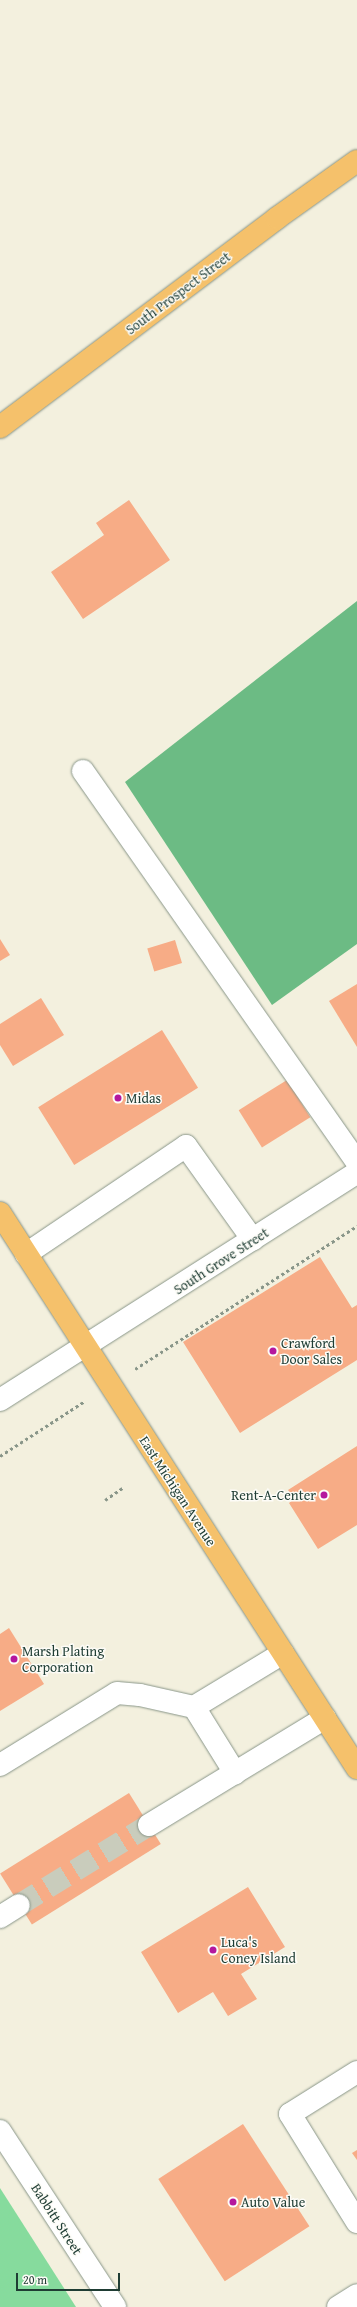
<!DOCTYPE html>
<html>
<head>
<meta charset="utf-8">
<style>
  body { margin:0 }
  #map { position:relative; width:357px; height:2307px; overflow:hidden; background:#f3f0de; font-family:"Gentium Book Plus",serif }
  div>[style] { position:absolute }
  .green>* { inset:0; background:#86db9d }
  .forest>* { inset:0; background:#6cbb84 }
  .building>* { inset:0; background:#f7ac86; transform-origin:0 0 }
  .minor-tunnel>* { height:22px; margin-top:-11px; transform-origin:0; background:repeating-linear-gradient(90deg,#c9ccbc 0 22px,transparent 0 33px) }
  .path>* { height:2.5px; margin-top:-1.25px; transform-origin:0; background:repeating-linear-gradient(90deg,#899689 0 3px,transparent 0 6px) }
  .roads { filter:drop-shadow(0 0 1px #899689) drop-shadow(0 0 1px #899689) }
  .minor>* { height:22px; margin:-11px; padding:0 11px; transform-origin:11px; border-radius:11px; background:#fff }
  .major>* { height:22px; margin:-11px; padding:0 11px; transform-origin:11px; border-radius:11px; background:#f5c16b }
  .dots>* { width:11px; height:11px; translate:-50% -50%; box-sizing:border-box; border:2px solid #fdfcf7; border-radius:50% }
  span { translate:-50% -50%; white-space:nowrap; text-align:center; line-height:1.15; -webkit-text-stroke:3px #fdfcf7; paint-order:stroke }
  .street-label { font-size:14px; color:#1f3d34 }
  .poi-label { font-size:14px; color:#1f3d34 }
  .left { translate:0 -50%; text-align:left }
  .right { translate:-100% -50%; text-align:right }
  .scale { position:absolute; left:16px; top:2273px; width:104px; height:18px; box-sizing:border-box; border:2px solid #1f3d34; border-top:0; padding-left:5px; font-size:12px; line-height:14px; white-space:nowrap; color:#1f3d34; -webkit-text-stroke:3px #fdfcf7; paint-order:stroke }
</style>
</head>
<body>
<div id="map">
  <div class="green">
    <i style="clip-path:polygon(0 2188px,76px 2307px,0 2307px)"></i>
  </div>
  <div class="forest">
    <i style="clip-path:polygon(357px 601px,357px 944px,272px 1005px,125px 782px)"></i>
  </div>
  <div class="building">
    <i style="clip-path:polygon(129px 500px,170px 560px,83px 619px,51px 572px,104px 535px,96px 523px)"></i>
    <i style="clip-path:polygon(0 939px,10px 955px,0 961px)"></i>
    <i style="left:175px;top:940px;width:24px;height:29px;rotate:73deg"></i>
    <i style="clip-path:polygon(357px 984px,357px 1047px,329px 1001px)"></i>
    <i style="clip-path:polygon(41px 998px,64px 1035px,13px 1066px,0 1045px,0 1024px)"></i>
    <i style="left:162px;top:1030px;width:68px;height:146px;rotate:58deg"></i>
    <i style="left:287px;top:1080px;width:44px;height:57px;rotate:58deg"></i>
    <i style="clip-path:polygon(320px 1257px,352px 1308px,357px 1305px,357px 1360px,240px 1433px,183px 1342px)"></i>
    <i style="clip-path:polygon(357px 1446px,357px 1525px,318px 1549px,289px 1503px,294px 1499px,288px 1490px)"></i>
    <i style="clip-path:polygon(9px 1628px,44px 1684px,0 1711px,0 1634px)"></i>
    <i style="left:129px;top:1793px;width:60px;height:152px;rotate:58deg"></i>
    <i style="clip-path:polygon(248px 1887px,285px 1947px,241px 1974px,257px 1999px,228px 2016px,213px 1992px,178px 2013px,141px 1952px)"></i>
    <i style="left:243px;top:2124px;width:122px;height:101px;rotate:57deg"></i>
    <i style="clip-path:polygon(357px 2150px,357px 2160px,352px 2153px)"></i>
  </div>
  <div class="minor-tunnel">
    <i style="left:19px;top:1905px;width:153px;rotate:-31.6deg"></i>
  </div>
  <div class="path">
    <i style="left:135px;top:1369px;width:264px;rotate:-32.8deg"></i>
    <i style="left:0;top:1456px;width:101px;rotate:-32.9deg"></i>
    <i style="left:105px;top:1500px;width:21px;rotate:-35deg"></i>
  </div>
  <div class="roads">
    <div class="minor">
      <i style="left:83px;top:771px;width:478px;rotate:55deg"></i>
      <i style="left:26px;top:1254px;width:193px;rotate:-34deg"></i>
      <i style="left:186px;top:1146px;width:115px;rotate:54.5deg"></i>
      <i style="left:0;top:1400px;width:423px;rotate:-32.5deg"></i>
      <i style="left:194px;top:1707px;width:78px;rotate:58.2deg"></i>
      <i style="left:0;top:1765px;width:137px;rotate:-31.6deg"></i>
      <i style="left:117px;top:1693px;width:23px;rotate:5deg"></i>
      <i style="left:140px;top:1695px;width:55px;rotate:12.5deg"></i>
      <i style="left:194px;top:1707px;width:104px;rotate:-31.2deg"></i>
      <i style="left:149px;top:1825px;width:206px;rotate:-31.3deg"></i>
      <i style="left:0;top:1917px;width:22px;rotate:-32deg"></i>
      <i style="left:357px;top:2072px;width:79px;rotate:147.9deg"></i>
      <i style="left:290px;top:2114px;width:127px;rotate:58.2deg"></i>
      <i style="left:0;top:2131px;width:210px;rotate:56.8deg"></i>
      <i style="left:338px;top:2307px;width:22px;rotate:-32deg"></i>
    </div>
    <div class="major">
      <i style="left:0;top:427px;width:347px;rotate:-37deg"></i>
      <i style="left:277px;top:218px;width:98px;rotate:-35.5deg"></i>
      <i style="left:0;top:1213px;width:660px;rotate:57.25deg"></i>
    </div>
  </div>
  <div class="dots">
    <i style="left:118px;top:1098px;background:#b5179e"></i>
    <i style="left:273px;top:1351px;background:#b5179e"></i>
    <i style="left:324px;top:1495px;background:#b5179e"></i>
    <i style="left:14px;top:1659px;background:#b5179e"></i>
    <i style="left:213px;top:1950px;background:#b5179e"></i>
    <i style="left:233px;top:2202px;background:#b5179e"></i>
  </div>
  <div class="street-label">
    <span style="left:178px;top:293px;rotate:-37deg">South Prospect Street</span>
    <span style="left:221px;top:1261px;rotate:-33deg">South Grove Street</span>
    <span style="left:178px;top:1491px;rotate:57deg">East Michigan Avenue</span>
    <span style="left:57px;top:2219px;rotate:57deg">Babbitt Street</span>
  </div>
  <div class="poi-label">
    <span class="left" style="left:126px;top:1098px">Midas</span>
    <span class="left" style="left:281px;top:1351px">Crawford<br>Door Sales</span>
    <span class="right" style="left:316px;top:1495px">Rent-A-Center</span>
    <span class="left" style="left:22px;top:1659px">Marsh Plating<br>Corporation</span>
    <span class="left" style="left:221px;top:1950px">Luca's<br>Coney Island</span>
    <span class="left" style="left:241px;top:2202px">Auto Value</span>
  </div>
  <div class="scale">20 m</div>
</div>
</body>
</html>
